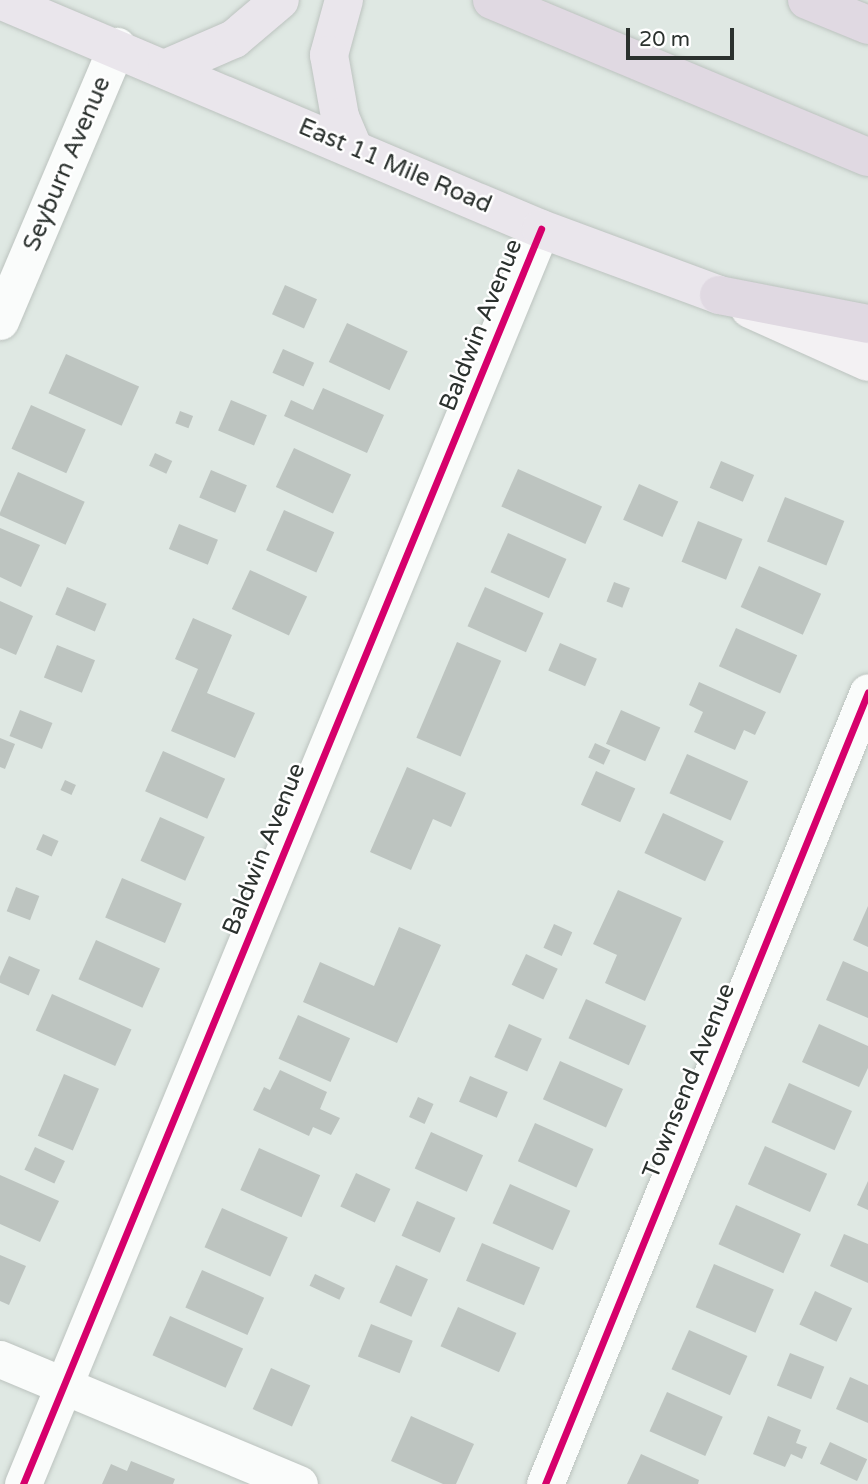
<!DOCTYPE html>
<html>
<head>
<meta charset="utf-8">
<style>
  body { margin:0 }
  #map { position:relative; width:868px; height:1484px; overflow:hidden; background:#dfe8e3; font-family:"Varela Round",sans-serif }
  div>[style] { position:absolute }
  .building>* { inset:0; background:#bdc4c0; transform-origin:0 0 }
  .roads { filter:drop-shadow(0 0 2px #bcc3bf) drop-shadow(0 0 2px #bcc3bf) }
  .street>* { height:37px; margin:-18.5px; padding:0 18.5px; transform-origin:18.5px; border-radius:18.5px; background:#fafcfb }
  .secondary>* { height:38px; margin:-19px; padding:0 19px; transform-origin:19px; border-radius:19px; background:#f3f1f3 }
  .primary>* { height:38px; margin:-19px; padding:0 19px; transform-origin:19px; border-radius:19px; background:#eae6ec }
  .highway>* { height:38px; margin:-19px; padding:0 19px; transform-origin:19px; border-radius:19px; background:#e0d9e2 }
  .cycleway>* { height:7px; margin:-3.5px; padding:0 3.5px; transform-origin:3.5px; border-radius:3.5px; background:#d6006c }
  span { translate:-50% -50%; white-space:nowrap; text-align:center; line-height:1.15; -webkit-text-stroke:5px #fff; paint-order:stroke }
  .street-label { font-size:24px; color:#2b312e }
  .scale { position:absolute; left:626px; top:28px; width:108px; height:32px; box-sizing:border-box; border:4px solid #2b312e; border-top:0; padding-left:9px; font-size:21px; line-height:24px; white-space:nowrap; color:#2b312e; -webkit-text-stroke:5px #fff; paint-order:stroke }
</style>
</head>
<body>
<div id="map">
  <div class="building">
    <i style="left:285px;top:285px;width:35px;height:32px;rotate:24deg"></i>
    <i style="left:347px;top:323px;width:67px;height:43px;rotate:25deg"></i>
    <i style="left:283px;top:349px;width:34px;height:26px;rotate:24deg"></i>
    <i style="left:66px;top:354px;width:80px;height:43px;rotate:24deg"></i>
    <i style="clip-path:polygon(323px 388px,384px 415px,367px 453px,284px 416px,291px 400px,313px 410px)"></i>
    <i style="left:231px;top:400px;width:39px;height:33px;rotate:23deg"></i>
    <i style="left:31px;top:405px;width:60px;height:48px;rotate:24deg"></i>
    <i style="left:180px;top:411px;width:14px;height:13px;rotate:21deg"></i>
    <i style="left:294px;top:448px;width:63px;height:43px;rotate:25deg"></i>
    <i style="left:155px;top:453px;width:19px;height:14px;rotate:25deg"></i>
    <i style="left:721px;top:461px;width:36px;height:29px;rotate:23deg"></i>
    <i style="left:518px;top:469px;width:92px;height:41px;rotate:24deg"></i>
    <i style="left:211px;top:470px;width:39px;height:30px;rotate:23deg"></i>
    <i style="left:18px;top:472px;width:73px;height:47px;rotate:24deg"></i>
    <i style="left:639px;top:484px;width:43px;height:39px;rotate:24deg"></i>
    <i style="left:785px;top:497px;width:64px;height:48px;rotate:22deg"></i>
    <i style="left:284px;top:510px;width:55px;height:44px;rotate:24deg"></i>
    <i style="left:698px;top:521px;width:48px;height:44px;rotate:22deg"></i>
    <i style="left:179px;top:524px;width:42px;height:27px;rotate:22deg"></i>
    <i style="clip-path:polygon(0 528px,40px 545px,21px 587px,0 577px)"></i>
    <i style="left:508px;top:533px;width:64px;height:43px;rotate:24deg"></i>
    <i style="left:759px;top:566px;width:68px;height:45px;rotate:24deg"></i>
    <i style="left:250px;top:570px;width:63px;height:43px;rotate:25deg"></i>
    <i style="left:614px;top:582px;width:17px;height:21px;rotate:21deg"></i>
    <i style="left:67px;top:587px;width:43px;height:30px;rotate:23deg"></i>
    <i style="left:485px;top:587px;width:64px;height:43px;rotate:24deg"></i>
    <i style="clip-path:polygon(0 601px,33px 616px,16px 655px,0 648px)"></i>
    <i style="clip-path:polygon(193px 618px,232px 635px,207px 693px,255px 713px,235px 758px,171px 731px,198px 669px,175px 659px)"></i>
    <i style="left:736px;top:628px;width:67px;height:42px;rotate:24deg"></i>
    <i style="left:457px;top:642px;width:48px;height:104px;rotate:23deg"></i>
    <i style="left:560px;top:643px;width:40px;height:30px;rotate:23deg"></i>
    <i style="left:57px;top:645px;width:41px;height:35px;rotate:22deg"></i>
    <i style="clip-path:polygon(699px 682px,766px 712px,755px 735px,744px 730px,735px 750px,694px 732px,703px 712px,689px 705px)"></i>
    <i style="left:20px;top:710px;width:35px;height:28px;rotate:22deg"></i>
    <i style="left:621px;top:710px;width:43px;height:37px;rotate:24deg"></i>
    <i style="clip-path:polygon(0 738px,15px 744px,5px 769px,0 767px)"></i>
    <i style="left:595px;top:743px;width:17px;height:16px;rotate:25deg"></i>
    <i style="left:163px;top:751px;width:68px;height:44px;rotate:24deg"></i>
    <i style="left:687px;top:754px;width:67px;height:43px;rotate:24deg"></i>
    <i style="clip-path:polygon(407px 767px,466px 793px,451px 827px,433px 819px,411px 870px,370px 852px)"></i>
    <i style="left:596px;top:771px;width:43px;height:37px;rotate:24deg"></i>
    <i style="left:65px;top:780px;width:12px;height:11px;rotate:24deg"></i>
    <i style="left:663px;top:813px;width:67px;height:44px;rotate:25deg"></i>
    <i style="left:160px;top:817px;width:49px;height:48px;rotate:24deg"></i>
    <i style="left:43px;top:834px;width:17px;height:17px;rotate:24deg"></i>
    <i style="left:122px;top:878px;width:65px;height:43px;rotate:23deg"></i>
    <i style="left:16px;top:887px;width:25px;height:26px;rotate:21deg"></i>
    <i style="clip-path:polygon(618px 890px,682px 918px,645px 1001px,605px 983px,617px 955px,593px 944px)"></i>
    <i style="clip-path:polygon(868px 906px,868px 947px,853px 940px)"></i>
    <i style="left:554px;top:924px;width:20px;height:26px;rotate:24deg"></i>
    <i style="clip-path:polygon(399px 927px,441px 945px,397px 1043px,303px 1002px,320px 962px,374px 986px)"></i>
    <i style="left:96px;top:940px;width:70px;height:43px;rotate:24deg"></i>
    <i style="left:526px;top:954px;width:35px;height:34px;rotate:25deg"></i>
    <i style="left:9px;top:956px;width:34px;height:28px;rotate:24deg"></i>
    <i style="clip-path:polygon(843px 961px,868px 972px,868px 1018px,826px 1000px)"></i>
    <i style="left:52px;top:994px;width:87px;height:40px;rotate:24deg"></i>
    <i style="left:586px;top:999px;width:66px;height:43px;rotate:24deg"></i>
    <i style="left:298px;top:1015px;width:57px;height:48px;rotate:24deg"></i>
    <i style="left:509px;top:1024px;width:36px;height:36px;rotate:24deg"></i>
    <i style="clip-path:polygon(819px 1024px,868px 1046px,868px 1068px,859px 1087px,802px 1062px)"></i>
    <i style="left:560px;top:1061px;width:69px;height:42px;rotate:24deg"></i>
    <i style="clip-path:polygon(280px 1070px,327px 1092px,320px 1109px,340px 1118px,331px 1135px,313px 1127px,309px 1136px,253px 1110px,264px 1087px,270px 1090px)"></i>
    <i style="left:64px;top:1074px;width:38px;height:67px;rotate:23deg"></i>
    <i style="left:470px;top:1076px;width:41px;height:28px;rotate:23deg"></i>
    <i style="left:789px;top:1083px;width:69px;height:43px;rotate:24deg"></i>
    <i style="left:418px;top:1097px;width:17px;height:22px;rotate:24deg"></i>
    <i style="left:535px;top:1123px;width:64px;height:42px;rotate:24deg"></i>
    <i style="left:431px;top:1132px;width:57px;height:40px;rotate:24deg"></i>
    <i style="left:765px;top:1146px;width:68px;height:42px;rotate:24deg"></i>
    <i style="left:35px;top:1147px;width:33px;height:25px;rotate:25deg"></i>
    <i style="left:259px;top:1148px;width:67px;height:46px;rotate:24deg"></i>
    <i style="left:356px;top:1173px;width:38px;height:37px;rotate:25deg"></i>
    <i style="clip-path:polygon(0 1175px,59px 1201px,40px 1242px,0 1224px)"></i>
    <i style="clip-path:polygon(868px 1181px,868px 1210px,857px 1205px)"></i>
    <i style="left:510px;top:1184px;width:66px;height:43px;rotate:24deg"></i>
    <i style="left:417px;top:1201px;width:42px;height:38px;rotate:24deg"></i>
    <i style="left:736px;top:1205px;width:71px;height:43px;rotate:24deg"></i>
    <i style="left:222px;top:1208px;width:72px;height:43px;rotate:24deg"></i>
    <i style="clip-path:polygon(844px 1234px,868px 1244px,868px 1283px,830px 1266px)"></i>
    <i style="left:482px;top:1243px;width:63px;height:41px;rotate:23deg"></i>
    <i style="clip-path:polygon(0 1255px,26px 1266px,9px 1305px,0 1301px)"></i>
    <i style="left:714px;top:1264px;width:65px;height:47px;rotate:23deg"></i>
    <i style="left:396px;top:1265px;width:35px;height:41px;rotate:24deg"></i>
    <i style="left:202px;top:1270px;width:68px;height:41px;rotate:24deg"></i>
    <i style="left:315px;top:1274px;width:33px;height:13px;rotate:25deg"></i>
    <i style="left:815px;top:1291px;width:41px;height:37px;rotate:25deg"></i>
    <i style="left:458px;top:1307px;width:64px;height:43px;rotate:24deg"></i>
    <i style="left:170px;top:1316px;width:80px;height:43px;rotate:24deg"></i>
    <i style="left:371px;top:1324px;width:45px;height:35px;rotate:22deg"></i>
    <i style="left:689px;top:1330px;width:64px;height:43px;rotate:24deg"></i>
    <i style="left:790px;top:1353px;width:37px;height:35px;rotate:22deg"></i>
    <i style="left:271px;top:1368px;width:43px;height:45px;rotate:24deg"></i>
    <i style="clip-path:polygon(850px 1377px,868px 1385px,868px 1423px,836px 1409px)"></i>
    <i style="left:667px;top:1392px;width:61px;height:43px;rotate:24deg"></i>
    <i style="clip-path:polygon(411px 1416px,474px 1444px,456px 1484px,443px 1484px,391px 1461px)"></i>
    <i style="clip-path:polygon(768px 1416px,801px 1430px,796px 1443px,807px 1447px,802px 1459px,791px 1454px,785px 1467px,753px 1454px)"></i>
    <i style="left:830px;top:1442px;width:41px;height:24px;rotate:25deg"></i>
    <i style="clip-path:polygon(641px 1454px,699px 1480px,698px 1484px,627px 1484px)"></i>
    <i style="clip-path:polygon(131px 1461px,175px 1479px,173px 1484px,102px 1484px,111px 1464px,127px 1471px)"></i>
  </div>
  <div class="roads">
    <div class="street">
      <i style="left:0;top:321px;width:299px;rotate:-67deg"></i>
      <i style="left:0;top:1359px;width:324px;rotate:22.7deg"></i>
      <i style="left:23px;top:1484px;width:1358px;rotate:-67.57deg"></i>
      <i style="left:545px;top:1484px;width:855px;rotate:-67.81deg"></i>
    </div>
    <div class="secondary">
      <i style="left:750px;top:309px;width:129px;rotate:24.2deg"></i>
    </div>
    <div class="primary">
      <i style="left:0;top:0;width:587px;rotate:22.94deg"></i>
      <i style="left:541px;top:229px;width:190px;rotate:20.3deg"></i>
      <i style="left:344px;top:0;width:57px;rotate:105.3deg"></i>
      <i style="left:329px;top:55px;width:63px;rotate:79.9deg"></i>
      <i style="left:340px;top:117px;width:34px;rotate:67deg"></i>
      <i style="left:167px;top:68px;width:73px;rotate:-23.4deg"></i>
      <i style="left:234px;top:39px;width:60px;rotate:-40.3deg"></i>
    </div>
    <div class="highway">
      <i style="left:492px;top:0;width:407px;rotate:22.7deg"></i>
      <i style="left:807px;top:0;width:66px;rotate:22.3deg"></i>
      <i style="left:719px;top:295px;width:152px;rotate:11deg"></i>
    </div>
  </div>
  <div class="cycleway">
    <i style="left:23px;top:1484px;width:1358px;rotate:-67.57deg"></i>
    <i style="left:545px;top:1484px;width:855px;rotate:-67.81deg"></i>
  </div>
  <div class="street-label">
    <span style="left:67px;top:164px;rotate:-67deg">Seyburn Avenue</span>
    <span style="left:395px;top:166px;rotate:23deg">East 11 Mile Road</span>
    <span style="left:481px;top:325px;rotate:-68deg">Baldwin Avenue</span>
    <span style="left:264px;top:849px;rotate:-68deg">Baldwin Avenue</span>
    <span style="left:689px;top:1081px;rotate:-68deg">Townsend Avenue</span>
  </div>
  <div class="scale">20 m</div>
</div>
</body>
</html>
